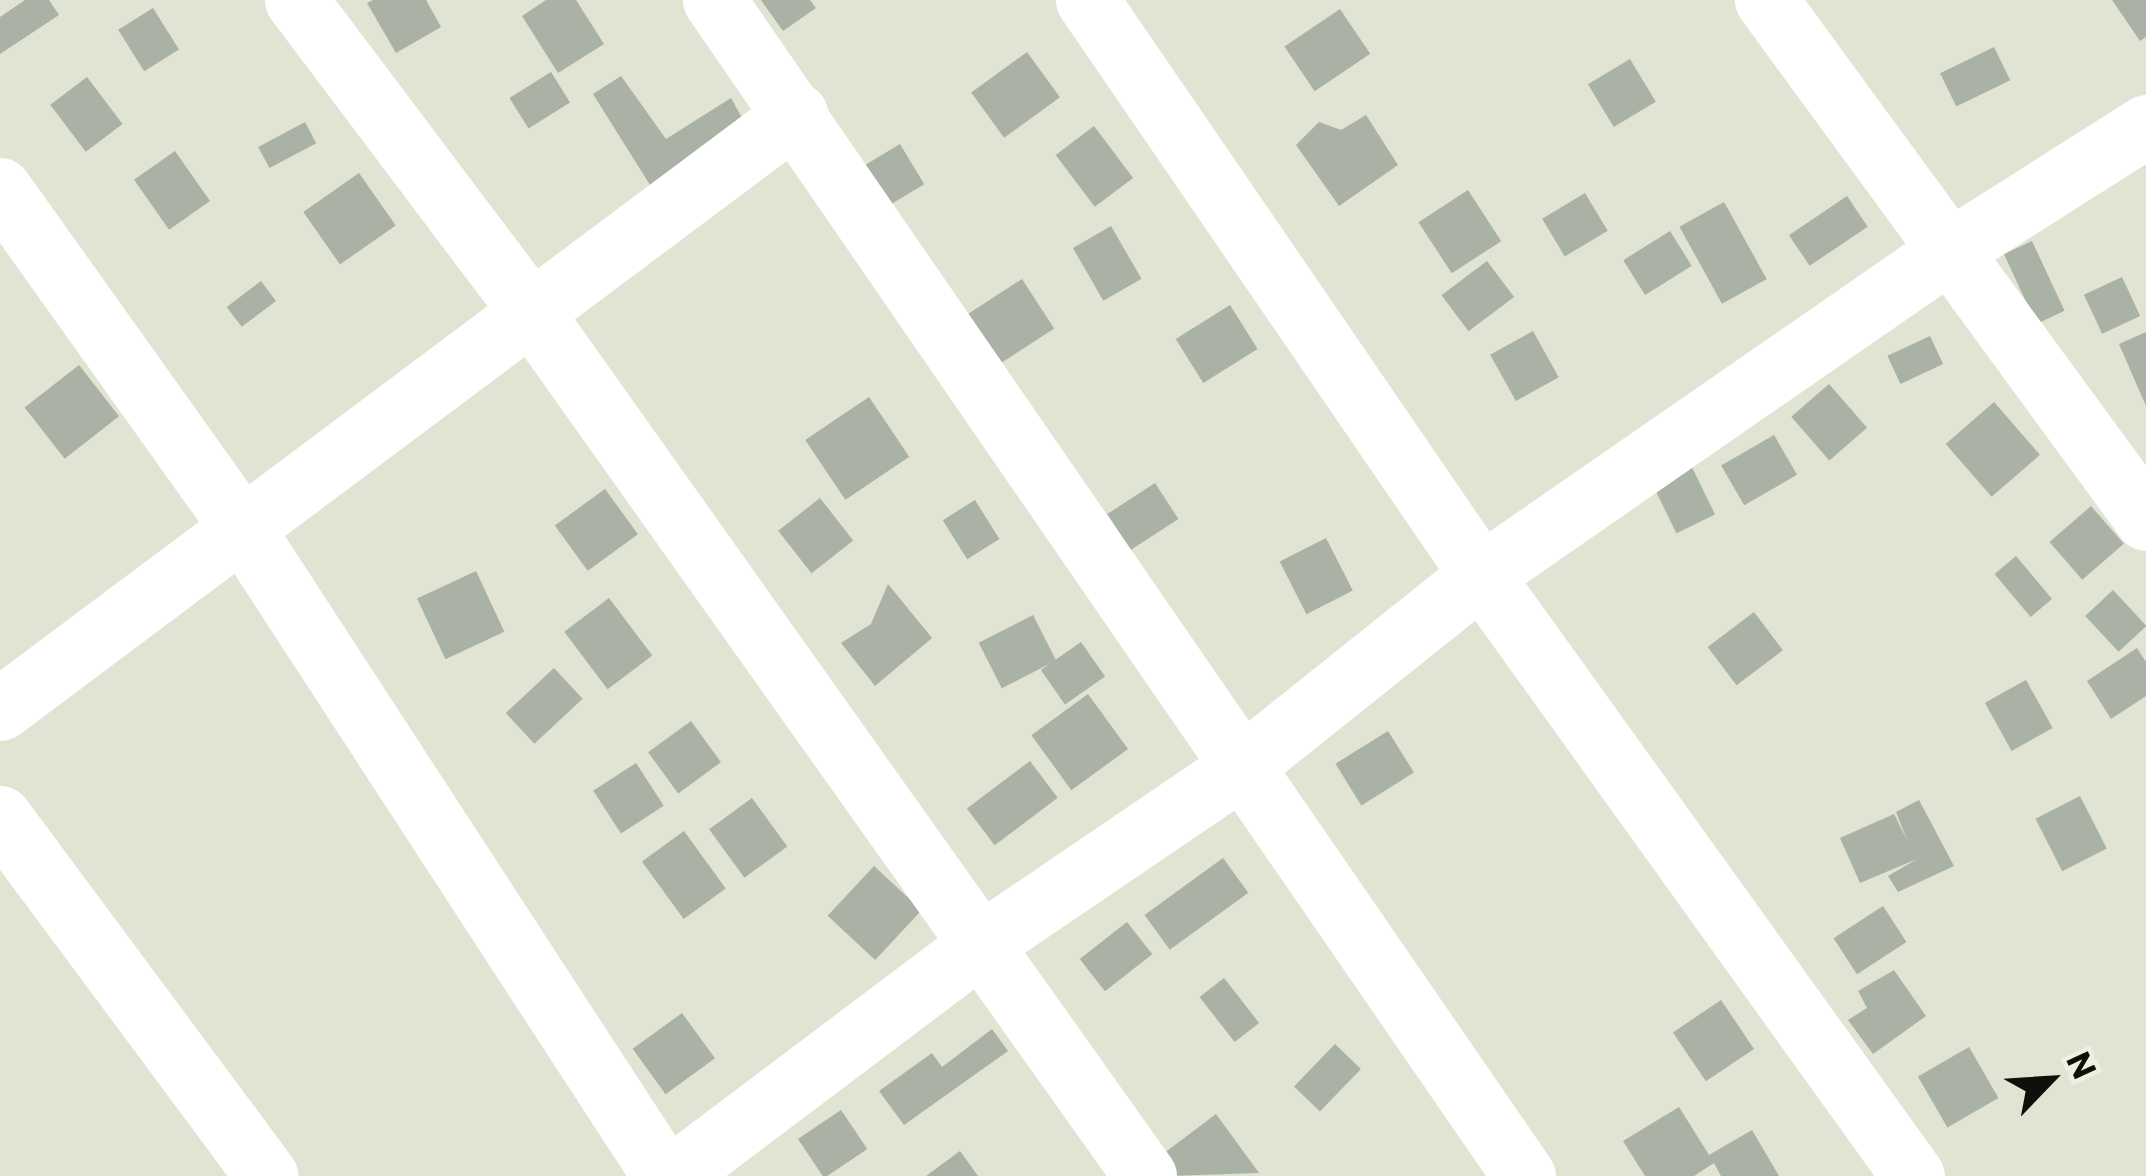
<!DOCTYPE html>
<html>
<head>
<meta charset="utf-8">
<style>
  body { margin:0 }
  #map { position:relative; width:2146px; height:1176px; overflow:hidden; background:#e1e3d3; font-family:Commissioner,sans-serif }
  div>[style] { position:absolute }
  .building>* { inset:0; background:#a9b2a4; transform-origin:0 0 }
  .minor>* { height:63px; margin:-31.5px; padding:0 31.5px; transform-origin:31.5px; border-radius:31.5px; background:#fff }
  span { translate:-50% -50%; white-space:nowrap; text-align:center; line-height:1.15; -webkit-text-stroke:9px #eef0e0; paint-order:stroke }
  .north { position:absolute; left:1990px; top:1020px; width:120px; height:120px; -webkit-text-stroke:9px #eef0e0; paint-order:stroke; rotate:65deg; font-size:33px; font-weight:700; line-height:48px; text-align:center; color:#10100b }
  .north::after { content:''; display:block; margin:auto; width:42px; height:54px; background:#10100b; clip-path:polygon(50% 0,100% 100%,50% 72%,0 100%) }
</style>
</head>
<body>
<div id="map">
  <div class="building">
    <i style="clip-path:polygon(25px 0,49px 0,59px 15px,0 54px,0 17px)"></i>
    <i style="clip-path:polygon(373px 0,426px 0,441px 27px,396px 53px,367px 3px)"></i>
    <i style="clip-path:polygon(546px 0,576px 0,604px 44px,558px 73px,522px 16px)"></i>
    <i style="clip-path:polygon(761px 0,810px 0,816px 8px,783px 31px)"></i>
    <i style="clip-path:polygon(2112px 0,2146px 0,2146px 37px,2140px 41px)"></i>
    <i style="left:153px;top:8px;width:49px;height:41px;rotate:58deg"></i>
    <i style="left:1340px;top:9px;width:54px;height:67px;rotate:56deg"></i>
    <i style="left:1994px;top:47px;width:37px;height:60px;rotate:64deg"></i>
    <i style="left:1027px;top:52px;width:56px;height:69px;rotate:54deg"></i>
    <i style="left:1630px;top:59px;width:50px;height:49px;rotate:59deg"></i>
    <i style="left:551px;top:72px;width:36px;height:49px;rotate:58deg"></i>
    <i style="clip-path:polygon(621px 76px,666px 139px,731px 98px,746px 125px,650px 185px,593px 94px)"></i>
    <i style="left:87px;top:77px;width:59px;height:46px;rotate:53deg"></i>
    <i style="clip-path:polygon(1366px 115px,1398px 165px,1339px 206px,1296px 145px,1319px 122px,1341px 130px)"></i>
    <i style="left:305px;top:122px;width:24px;height:53px;rotate:62deg"></i>
    <i style="left:1094px;top:126px;width:65px;height:48px;rotate:53deg"></i>
    <i style="left:900px;top:144px;width:47px;height:43px;rotate:59deg"></i>
    <i style="left:175px;top:151px;width:61px;height:50px;rotate:55deg"></i>
    <i style="left:359px;top:173px;width:64px;height:68px;rotate:55deg"></i>
    <i style="left:1468px;top:190px;width:61px;height:59px;rotate:57deg"></i>
    <i style="left:1585px;top:193px;width:44px;height:50px;rotate:59deg"></i>
    <i style="left:1847px;top:196px;width:37px;height:70px;rotate:56deg"></i>
    <i style="left:1724px;top:202px;width:88px;height:51px;rotate:61deg"></i>
    <i style="left:1111px;top:226px;width:61px;height:44px;rotate:60deg"></i>
    <i style="left:1670px;top:231px;width:41px;height:55px;rotate:58deg"></i>
    <i style="left:2032px;top:241px;width:77px;height:31px;rotate:65deg"></i>
    <i style="left:1487px;top:261px;width:45px;height:57px;rotate:53deg"></i>
    <i style="left:2122px;top:277px;width:43px;height:42px;rotate:65deg"></i>
    <i style="left:1022px;top:279px;width:59px;height:70px;rotate:57deg"></i>
    <i style="left:261px;top:281px;width:25px;height:43px;rotate:53deg"></i>
    <i style="left:1230px;top:305px;width:52px;height:64px;rotate:58deg"></i>
    <i style="left:1533px;top:331px;width:53px;height:49px;rotate:61deg"></i>
    <i style="clip-path:polygon(2146px 332px,2146px 406px,2119px 344px)"></i>
    <i style="left:1930px;top:336px;width:31px;height:47px;rotate:65deg"></i>
    <i style="left:79px;top:365px;width:65px;height:69px;rotate:52deg"></i>
    <i style="left:1829px;top:384px;width:58px;height:50px;rotate:49deg"></i>
    <i style="left:869px;top:397px;width:72px;height:77px;rotate:56deg"></i>
    <i style="left:1994px;top:402px;width:70px;height:64px;rotate:49deg"></i>
    <i style="left:1774px;top:435px;width:46px;height:61px;rotate:60deg"></i>
    <i style="left:1687px;top:457px;width:64px;height:43px;rotate:64deg"></i>
    <i style="left:1155px;top:483px;width:43px;height:57px;rotate:57deg"></i>
    <i style="left:605px;top:489px;width:56px;height:62px;rotate:54deg"></i>
    <i style="left:820px;top:498px;width:54px;height:53px;rotate:52deg"></i>
    <i style="left:975px;top:500px;width:46px;height:38px;rotate:58deg"></i>
    <i style="left:2091px;top:506px;width:50px;height:55px;rotate:49deg"></i>
    <i style="left:1326px;top:538px;width:59px;height:52px;rotate:63deg"></i>
    <i style="left:2016px;top:556px;width:56px;height:28px;rotate:50deg"></i>
    <i style="left:476px;top:571px;width:67px;height:65px;rotate:65deg"></i>
    <i style="clip-path:polygon(888px 584px,932px 638px,875px 686px,841px 643px,871px 624px)"></i>
    <i style="left:2113px;top:590px;width:49px;height:38px;rotate:47deg"></i>
    <i style="left:609px;top:598px;width:72px;height:56px;rotate:53deg"></i>
    <i style="left:1754px;top:612px;width:48px;height:58px;rotate:53deg"></i>
    <i style="left:1033px;top:615px;width:51px;height:61px;rotate:63deg"></i>
    <i style="left:1081px;top:642px;width:42px;height:49px;rotate:55deg"></i>
    <i style="clip-path:polygon(2137px 648px,2146px 662px,2146px 696px,2111px 719px,2087px 681px)"></i>
    <i style="left:554px;top:668px;width:42px;height:66px;rotate:47deg"></i>
    <i style="left:2026px;top:680px;width:55px;height:47px;rotate:61deg"></i>
    <i style="left:1088px;top:694px;width:68px;height:70px;rotate:54deg"></i>
    <i style="left:691px;top:721px;width:51px;height:53px;rotate:54deg"></i>
    <i style="left:1388px;top:731px;width:49px;height:62px;rotate:58deg"></i>
    <i style="left:1030px;top:761px;width:46px;height:79px;rotate:53deg"></i>
    <i style="left:636px;top:763px;width:51px;height:51px;rotate:57deg"></i>
    <i style="left:2080px;top:796px;width:59px;height:50px;rotate:63deg"></i>
    <i style="left:752px;top:798px;width:60px;height:53px;rotate:54deg"></i>
    <i style="clip-path:polygon(1919px 800px,1954px 866px,1898px 892px,1888px 876px,1917px 859px,1860px 883px,1840px 838px,1894px 814px,1907px 840px,1896px 812px)"></i>
    <i style="left:684px;top:831px;width:71px;height:52px;rotate:54deg"></i>
    <i style="left:1223px;top:858px;width:43px;height:97px;rotate:54deg"></i>
    <i style="left:874px;top:866px;width:65px;height:68px;rotate:43deg"></i>
    <i style="left:1883px;top:906px;width:43px;height:59px;rotate:57deg"></i>
    <i style="left:1127px;top:922px;width:41px;height:60px;rotate:52deg"></i>
    <i style="clip-path:polygon(1894px 970px,1926px 1016px,1873px 1054px,1848px 1020px,1867px 1008px,1858px 991px)"></i>
    <i style="left:1224px;top:978px;width:57px;height:31px;rotate:52deg"></i>
    <i style="left:1721px;top:1000px;width:59px;height:58px;rotate:56deg"></i>
    <i style="left:682px;top:1013px;width:56px;height:61px;rotate:54deg"></i>
    <i style="clip-path:polygon(992px 1029px,1008px 1051px,904px 1125px,879px 1091px,932px 1053px,942px 1067px)"></i>
    <i style="left:1335px;top:1044px;width:36px;height:59px;rotate:44deg"></i>
    <i style="left:1969px;top:1047px;width:59px;height:59px;rotate:60deg"></i>
    <i style="clip-path:polygon(1679px 1107px,1709px 1155px,1752px 1130px,1779px 1176px,1721px 1176px,1714px 1163px,1694px 1176px,1645px 1176px,1623px 1141px)"></i>
    <i style="left:841px;top:1110px;width:47px;height:52px;rotate:56deg"></i>
    <i style="clip-path:polygon(1216px 1114px,1259px 1173px,1167px 1176px,1155px 1160px)"></i>
    <i style="clip-path:polygon(960px 1151px,978px 1176px,926px 1176px)"></i>
  </div>
  <div class="minor">
    <i style="left:296px;top:0;width:391px;rotate:53deg"></i>
    <i style="left:531px;top:312px;width:1060px;rotate:54.6deg"></i>
    <i style="left:714px;top:0;width:1428px;rotate:55.44deg"></i>
    <i style="left:1087px;top:0;width:697px;rotate:55.58deg"></i>
    <i style="left:1481px;top:575px;width:740px;rotate:54.29deg"></i>
    <i style="left:1766px;top:0;width:643px;rotate:53.79deg"></i>
    <i style="left:0;top:189px;width:417px;rotate:54.5deg"></i>
    <i style="left:242px;top:528px;width:773px;rotate:56.93deg"></i>
    <i style="left:0;top:709px;width:994px;rotate:-36.78deg"></i>
    <i style="left:0;top:817px;width:447px;rotate:53.4deg"></i>
    <i style="left:673px;top:1176px;width:382px;rotate:-37deg"></i>
    <i style="left:978px;top:946px;width:315px;rotate:-34.2deg"></i>
    <i style="left:1238px;top:769px;width:311px;rotate:-38.6deg"></i>
    <i style="left:1481px;top:575px;width:566px;rotate:-34.7deg"></i>
    <i style="left:1946px;top:253px;width:237px;rotate:-32.4deg"></i>
  </div>
  <div class="north">N</div>
</div>
</body>
</html>
